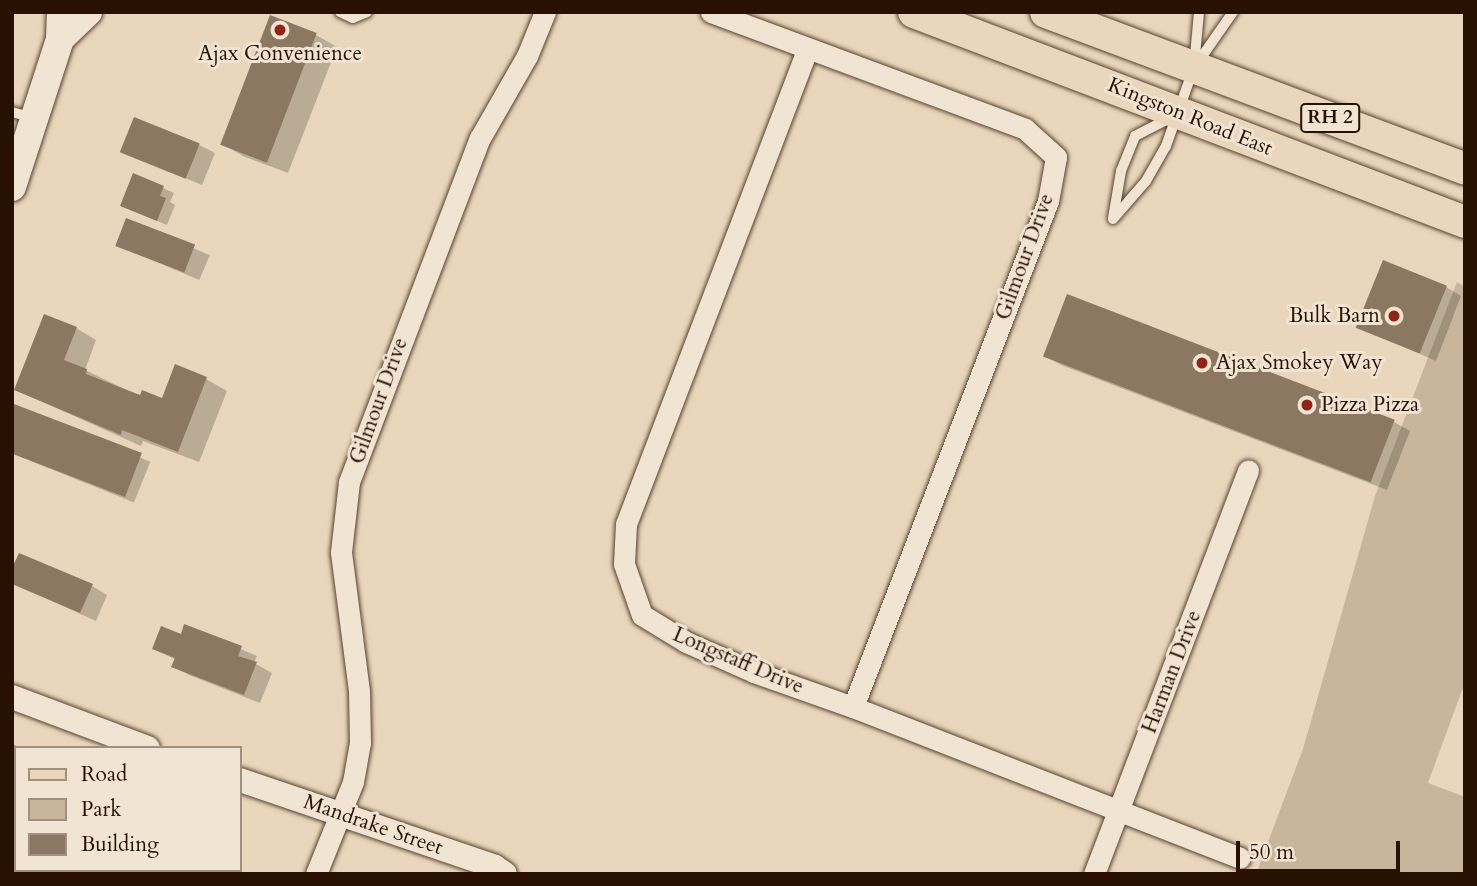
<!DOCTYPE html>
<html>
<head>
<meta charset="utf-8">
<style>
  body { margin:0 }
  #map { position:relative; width:1477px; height:886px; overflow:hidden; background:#e9d6bc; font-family:Cardo,serif }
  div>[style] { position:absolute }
  .green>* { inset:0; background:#c8b59c }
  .shadow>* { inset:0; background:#0003; transform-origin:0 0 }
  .building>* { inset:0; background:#8c7762; transform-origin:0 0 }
  .roads { filter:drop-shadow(0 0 2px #58422f) drop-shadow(0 0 2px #58422f) }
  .service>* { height:10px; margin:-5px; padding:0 5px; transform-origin:5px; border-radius:5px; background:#f1e4d3 }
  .minor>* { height:21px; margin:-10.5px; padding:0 10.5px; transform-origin:10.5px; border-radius:10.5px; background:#f1e4d3 }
  .tertiary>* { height:24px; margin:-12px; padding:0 12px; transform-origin:12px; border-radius:12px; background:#f1e4d3 }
  .secondary>* { height:28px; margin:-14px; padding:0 14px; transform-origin:14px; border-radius:14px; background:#f1e4d3 }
  .primary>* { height:32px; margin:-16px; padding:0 16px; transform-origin:16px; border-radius:16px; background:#e9d6bc }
  .dots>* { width:19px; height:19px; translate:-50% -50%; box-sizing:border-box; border:4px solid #f1e4d3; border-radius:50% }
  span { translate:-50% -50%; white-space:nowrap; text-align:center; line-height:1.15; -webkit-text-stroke:6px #f1e4d3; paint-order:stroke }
  .shield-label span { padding:2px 5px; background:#f1e4d3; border:2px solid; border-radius:5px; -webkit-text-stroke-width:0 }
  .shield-label { font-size:19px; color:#281100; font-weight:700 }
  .poi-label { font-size:21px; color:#281100 }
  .right { translate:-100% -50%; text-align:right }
  .left { translate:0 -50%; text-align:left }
  .street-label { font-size:21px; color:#281100 }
  .frame { position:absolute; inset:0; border:14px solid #281100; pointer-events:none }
  .legend { position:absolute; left:14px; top:746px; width:228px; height:126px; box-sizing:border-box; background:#f1e4d3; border:2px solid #a1907f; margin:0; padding:9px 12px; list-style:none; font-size:21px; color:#281100 }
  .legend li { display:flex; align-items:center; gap:14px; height:35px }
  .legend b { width:35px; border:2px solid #a1907f }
  .scale { position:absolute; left:1236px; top:841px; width:164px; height:32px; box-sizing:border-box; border:4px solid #281100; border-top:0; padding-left:9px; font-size:21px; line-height:24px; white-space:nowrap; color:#281100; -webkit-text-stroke:5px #f1e4d3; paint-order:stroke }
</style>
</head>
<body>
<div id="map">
  <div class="green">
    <i style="clip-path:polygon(1457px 282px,1465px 287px,1465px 682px,1428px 783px,1465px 797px,1465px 874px,1256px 874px,1303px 749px,1375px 496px)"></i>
  </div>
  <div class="shadow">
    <i style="clip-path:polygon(271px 17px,316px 35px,337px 47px,288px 173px,243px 156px,222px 144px)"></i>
    <i style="clip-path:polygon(199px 145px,215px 153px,202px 185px,122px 151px)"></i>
    <i style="clip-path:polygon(134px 175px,174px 193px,170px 202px,175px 205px,167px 225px,122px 206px)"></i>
    <i style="left:127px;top:220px;width:90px;height:27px;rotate:23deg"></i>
    <i style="clip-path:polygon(1446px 287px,1461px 296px,1436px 361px,1359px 327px)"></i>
    <i style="clip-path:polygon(76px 328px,96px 340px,85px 370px,141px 397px,163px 400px,206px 379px,227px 391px,199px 462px,143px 441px,141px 446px,16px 390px)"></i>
    <i style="clip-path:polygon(1045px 356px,1394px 422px,1410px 431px,1387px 490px,1061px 365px)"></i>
    <i style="left:15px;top:407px;width:146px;height:44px;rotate:22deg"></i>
    <i style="clip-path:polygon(12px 583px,92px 586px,107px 595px,96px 621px)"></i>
    <i style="clip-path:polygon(186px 626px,257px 656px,254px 663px,272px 673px,260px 703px,189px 675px,173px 666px,176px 660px,154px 649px,182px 636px)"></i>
  </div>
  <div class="building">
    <i style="left:270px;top:15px;width:50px;height:139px;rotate:21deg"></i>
    <i style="left:134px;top:117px;width:71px;height:38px;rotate:22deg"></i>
    <i style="clip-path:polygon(133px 173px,164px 186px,160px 196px,166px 198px,157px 221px,120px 206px)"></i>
    <i style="left:126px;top:218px;width:74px;height:30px;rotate:21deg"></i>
    <i style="left:1383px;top:260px;width:69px;height:73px;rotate:22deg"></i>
    <i style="left:1067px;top:294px;width:351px;height:67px;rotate:21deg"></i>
    <i style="clip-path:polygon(44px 314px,77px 327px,64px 360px,87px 369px,86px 374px,140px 395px,142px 390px,162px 398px,175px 364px,207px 377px,178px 452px,122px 430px,121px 435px,14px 390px)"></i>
    <i style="left:14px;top:404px;width:137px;height:47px;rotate:21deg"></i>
    <i style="clip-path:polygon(19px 553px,93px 584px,80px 613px,12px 584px,12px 568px)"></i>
    <i style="clip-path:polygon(184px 624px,242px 646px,238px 656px,257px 662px,244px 695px,171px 667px,175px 658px,152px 649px,161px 626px,181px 634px)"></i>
    <i style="left:12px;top:744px;width:4px;height:100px;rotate:27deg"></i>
  </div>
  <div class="roads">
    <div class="service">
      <i style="left:340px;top:12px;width:14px;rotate:25deg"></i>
      <i style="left:353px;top:18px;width:15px;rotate:-23deg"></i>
      <i style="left:1196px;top:65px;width:65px;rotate:-55.1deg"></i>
      <i style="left:12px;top:112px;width:22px;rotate:16deg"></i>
      <i style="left:1113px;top:218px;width:48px;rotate:-80.3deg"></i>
      <i style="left:1121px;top:171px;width:38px;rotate:-68deg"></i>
      <i style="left:1135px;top:136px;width:42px;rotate:-27.2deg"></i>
      <i style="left:1113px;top:219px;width:50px;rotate:-49deg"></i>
      <i style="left:1146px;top:181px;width:40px;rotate:-60.3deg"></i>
      <i style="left:1166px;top:146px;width:84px;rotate:-70.5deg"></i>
      <i style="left:1194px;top:67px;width:55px;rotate:-84.8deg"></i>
    </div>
    <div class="minor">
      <i style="left:711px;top:12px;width:335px;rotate:20.4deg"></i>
      <i style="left:1025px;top:129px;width:42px;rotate:42.1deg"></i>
      <i style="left:1056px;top:157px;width:45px;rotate:100.3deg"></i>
      <i style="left:1048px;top:201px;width:542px;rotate:111.08deg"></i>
      <i style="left:807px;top:50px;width:507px;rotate:110.9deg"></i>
      <i style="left:626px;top:524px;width:40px;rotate:92.9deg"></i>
      <i style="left:624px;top:564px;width:54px;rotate:70.6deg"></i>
      <i style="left:642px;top:615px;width:52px;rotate:31.5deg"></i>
      <i style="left:686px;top:642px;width:74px;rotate:23.8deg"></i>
      <i style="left:754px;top:672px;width:105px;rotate:19.5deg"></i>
      <i style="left:853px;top:707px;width:415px;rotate:21.3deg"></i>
      <i style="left:316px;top:874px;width:99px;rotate:-68.1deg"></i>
      <i style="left:353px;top:782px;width:40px;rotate:-80deg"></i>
      <i style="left:360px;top:743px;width:52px;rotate:-91.1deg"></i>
      <i style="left:359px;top:691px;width:140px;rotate:-97.4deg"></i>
      <i style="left:341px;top:552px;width:70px;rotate:-83.5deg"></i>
      <i style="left:349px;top:482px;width:368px;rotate:-69.2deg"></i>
      <i style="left:480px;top:138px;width:95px;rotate:-60.2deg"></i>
      <i style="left:527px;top:56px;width:48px;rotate:-67.8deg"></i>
      <i style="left:1094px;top:874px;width:432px;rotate:-69.1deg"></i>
    </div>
    <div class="tertiary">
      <i style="left:12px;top:697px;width:145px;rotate:20.6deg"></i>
      <i style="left:240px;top:780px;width:269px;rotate:18.8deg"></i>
      <i style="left:495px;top:867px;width:12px;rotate:35deg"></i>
    </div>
    <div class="secondary">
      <i style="left:60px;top:39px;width:39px;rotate:-44deg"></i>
      <i style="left:12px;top:187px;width:156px;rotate:-72deg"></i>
      <i style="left:60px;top:39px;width:27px;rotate:-88deg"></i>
    </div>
    <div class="primary">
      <i style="left:914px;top:12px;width:590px;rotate:20.86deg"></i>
      <i style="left:1046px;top:12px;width:447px;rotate:20.5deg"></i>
    </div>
  </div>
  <div class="dots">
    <i style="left:280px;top:30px;background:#8f2418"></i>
    <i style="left:1394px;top:316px;background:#8f2418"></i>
    <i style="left:1202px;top:363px;background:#8f2418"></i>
    <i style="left:1307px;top:405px;background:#8f2418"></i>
  </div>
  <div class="shield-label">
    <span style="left:1330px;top:118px">RH 2</span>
  </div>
  <div class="poi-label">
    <span style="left:280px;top:54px">Ajax Convenience</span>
    <span class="right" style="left:1380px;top:316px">Bulk Barn</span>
    <span class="left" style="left:1216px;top:363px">Ajax Smokey Way</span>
    <span class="left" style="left:1321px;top:405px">Pizza Pizza</span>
  </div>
  <div class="street-label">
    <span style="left:1190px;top:117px;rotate:22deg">Kingston Road East</span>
    <span style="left:1025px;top:257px;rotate:-70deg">Gilmour Drive</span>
    <span style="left:379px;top:401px;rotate:-70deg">Gilmour Drive</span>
    <span style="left:738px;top:661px;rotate:23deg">Longstaff Drive</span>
    <span style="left:1172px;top:672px;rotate:-69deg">Harman Drive</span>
    <span style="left:373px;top:825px;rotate:19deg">Mandrake Street</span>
  </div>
  <div class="frame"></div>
  <ul class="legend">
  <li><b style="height:9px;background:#e9d6bc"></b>Road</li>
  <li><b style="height:19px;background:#c8b59c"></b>Park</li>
  <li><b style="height:19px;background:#8c7762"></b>Building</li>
  </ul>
  <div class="scale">50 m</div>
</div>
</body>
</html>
